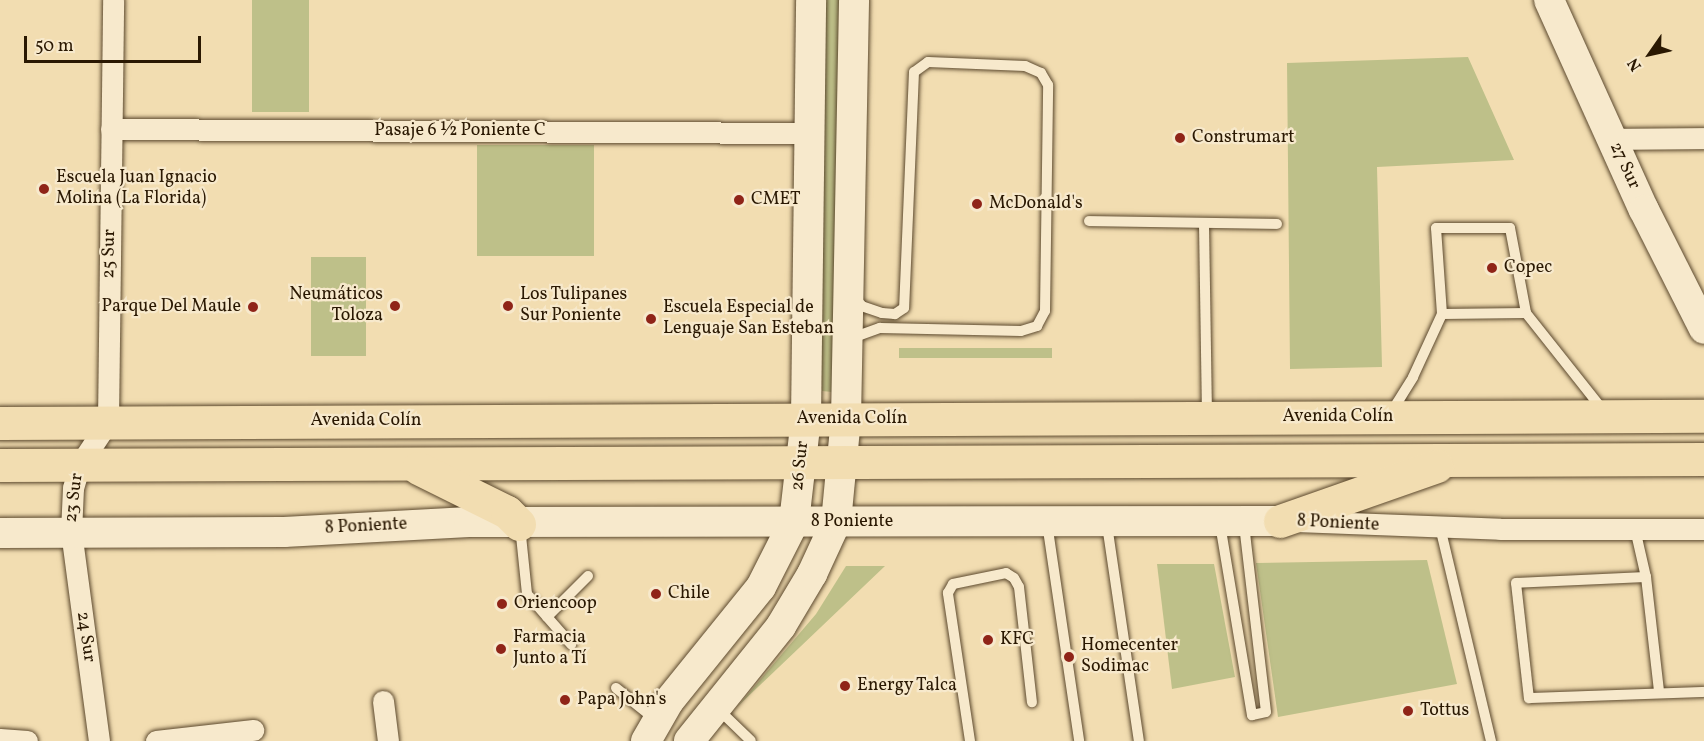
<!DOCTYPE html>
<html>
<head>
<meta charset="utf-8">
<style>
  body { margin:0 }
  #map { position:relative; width:1704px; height:741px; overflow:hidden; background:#f2ddb1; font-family:Vollkorn,serif }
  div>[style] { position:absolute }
  .green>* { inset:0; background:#bec089; transform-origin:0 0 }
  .roads { filter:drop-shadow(0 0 2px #5c492e) drop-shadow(0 0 2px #5c492e) }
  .lane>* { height:10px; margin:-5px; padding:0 5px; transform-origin:5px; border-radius:5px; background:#f7e9cc }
  .street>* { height:21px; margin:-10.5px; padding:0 10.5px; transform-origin:10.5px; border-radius:10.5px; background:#f7e9cc }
  .secondary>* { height:30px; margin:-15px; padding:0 15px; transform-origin:15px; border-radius:15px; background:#f7e9cc }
  .primary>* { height:33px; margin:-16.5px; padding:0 16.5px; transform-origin:16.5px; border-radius:16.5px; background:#f2ddb1 }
  .dots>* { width:16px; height:16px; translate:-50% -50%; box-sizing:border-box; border:3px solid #f7e9cc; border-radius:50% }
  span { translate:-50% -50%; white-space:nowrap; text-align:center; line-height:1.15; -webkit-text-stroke:4.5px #f7e9cc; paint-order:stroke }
  .street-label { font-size:18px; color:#2a1802 }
  .poi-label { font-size:18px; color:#2a1802 }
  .left { translate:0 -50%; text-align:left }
  .right { translate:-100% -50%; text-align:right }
  .north { position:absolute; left:1620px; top:24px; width:60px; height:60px; -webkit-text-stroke:4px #f7e9cc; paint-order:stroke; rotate:236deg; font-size:16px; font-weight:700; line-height:24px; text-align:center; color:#2a1802 }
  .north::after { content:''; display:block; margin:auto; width:21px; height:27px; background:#2a1802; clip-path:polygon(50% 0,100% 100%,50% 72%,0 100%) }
  .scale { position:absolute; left:24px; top:36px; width:177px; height:27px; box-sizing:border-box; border:3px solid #2a1802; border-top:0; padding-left:8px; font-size:18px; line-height:21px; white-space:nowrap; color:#2a1802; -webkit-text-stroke:4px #f7e9cc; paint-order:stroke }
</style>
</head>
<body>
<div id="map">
  <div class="green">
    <i style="left:252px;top:0;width:57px;height:112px"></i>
    <i style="clip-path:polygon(826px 0,843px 0,832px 392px,822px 391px,819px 371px)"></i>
    <i style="clip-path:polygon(1468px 57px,1514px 160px,1377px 167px,1382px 367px,1290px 369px,1287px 63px)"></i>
    <i style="left:477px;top:145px;width:117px;height:111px"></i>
    <i style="left:311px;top:257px;width:55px;height:99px"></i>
    <i style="left:899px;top:348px;width:153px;height:10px"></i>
    <i style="clip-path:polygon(1427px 560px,1457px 684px,1278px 717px,1256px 563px)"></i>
    <i style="clip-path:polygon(1157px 564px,1214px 564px,1235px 677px,1172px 689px)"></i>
    <i style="clip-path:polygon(846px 566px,885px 566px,737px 707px,816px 614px)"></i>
  </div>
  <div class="roads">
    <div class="lane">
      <i style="left:1089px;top:221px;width:188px;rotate:0.9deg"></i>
      <i style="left:1204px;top:224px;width:190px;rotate:89.1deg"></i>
      <i style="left:1442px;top:314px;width:86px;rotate:-94deg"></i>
      <i style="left:1436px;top:228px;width:74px"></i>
      <i style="left:1510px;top:228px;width:86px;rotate:79.3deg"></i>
      <i style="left:852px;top:338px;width:30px;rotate:-20deg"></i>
      <i style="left:880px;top:328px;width:141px;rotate:1.2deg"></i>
      <i style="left:1021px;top:331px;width:17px;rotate:-17deg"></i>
      <i style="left:1037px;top:326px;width:17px;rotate:-62deg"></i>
      <i style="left:1045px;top:311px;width:226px;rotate:-89.2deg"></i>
      <i style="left:1048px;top:85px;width:14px;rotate:-120deg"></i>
      <i style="left:1041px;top:73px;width:17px;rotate:-156deg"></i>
      <i style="left:1025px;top:66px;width:97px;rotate:-177.6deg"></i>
      <i style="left:928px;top:62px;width:17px;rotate:144deg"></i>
      <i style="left:914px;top:72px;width:236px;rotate:92.4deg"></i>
      <i style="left:904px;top:308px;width:11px;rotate:146deg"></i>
      <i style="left:895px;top:314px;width:13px;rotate:-176deg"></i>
      <i style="left:882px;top:313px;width:21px;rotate:-161deg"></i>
      <i style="left:862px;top:306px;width:11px;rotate:-131deg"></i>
      <i style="left:1392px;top:411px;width:40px;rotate:-58deg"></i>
      <i style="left:1413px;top:377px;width:69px;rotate:-65.3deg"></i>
      <i style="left:1442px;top:314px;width:84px;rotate:-0.7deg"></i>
      <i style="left:1526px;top:313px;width:124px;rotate:51.6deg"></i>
      <i style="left:1047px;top:523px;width:220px;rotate:81.6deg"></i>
      <i style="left:1220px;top:524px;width:194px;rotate:80.5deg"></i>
      <i style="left:1252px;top:715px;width:14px;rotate:-12deg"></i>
      <i style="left:1266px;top:712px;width:189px;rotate:-96.7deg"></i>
      <i style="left:1107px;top:525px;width:218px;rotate:81.6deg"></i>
      <i style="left:520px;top:526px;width:68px;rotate:84.1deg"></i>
      <i style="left:527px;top:594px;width:67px;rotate:48.7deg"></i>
      <i style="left:1440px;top:527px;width:220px;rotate:76.6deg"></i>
      <i style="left:1635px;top:529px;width:49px;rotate:77.1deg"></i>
      <i style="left:1646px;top:577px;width:115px;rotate:83.5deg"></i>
      <i style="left:1646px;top:577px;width:130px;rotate:177.4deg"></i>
      <i style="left:1516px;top:583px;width:116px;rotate:83.6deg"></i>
      <i style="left:1529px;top:698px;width:175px;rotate:-2deg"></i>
      <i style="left:547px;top:617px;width:58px;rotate:-45deg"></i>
      <i style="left:616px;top:688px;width:51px;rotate:38.7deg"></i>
      <i style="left:717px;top:708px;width:47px;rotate:44.1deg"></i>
      <i style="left:970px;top:741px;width:150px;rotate:-98.5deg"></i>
      <i style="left:948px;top:593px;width:10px;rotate:-61deg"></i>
      <i style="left:953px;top:584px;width:54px;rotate:-11.7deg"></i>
      <i style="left:1006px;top:573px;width:9px;rotate:32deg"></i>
      <i style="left:1014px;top:578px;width:10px;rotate:61deg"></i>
      <i style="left:1019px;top:587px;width:116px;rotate:83.6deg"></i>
    </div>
    <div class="street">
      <i style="left:111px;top:129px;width:699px;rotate:0.33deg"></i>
      <i style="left:1611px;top:139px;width:93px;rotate:-0.6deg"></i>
      <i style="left:1296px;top:521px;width:204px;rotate:2.2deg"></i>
      <i style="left:1500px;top:529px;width:204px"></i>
      <i style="left:383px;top:701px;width:40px;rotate:82.9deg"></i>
      <i style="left:0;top:739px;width:27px;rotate:4deg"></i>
      <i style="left:99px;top:741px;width:211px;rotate:-97.6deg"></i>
      <i style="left:71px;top:532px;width:44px;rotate:-87.4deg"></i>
      <i style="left:73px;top:488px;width:25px;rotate:-74deg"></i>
      <i style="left:80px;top:464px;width:50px;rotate:-56.3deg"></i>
      <i style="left:108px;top:422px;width:422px;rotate:-89.3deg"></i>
      <i style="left:156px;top:741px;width:98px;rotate:-6.5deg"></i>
    </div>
    <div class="secondary">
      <i style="left:1549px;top:0;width:230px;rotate:65.7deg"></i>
      <i style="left:1644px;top:210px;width:133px;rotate:63.2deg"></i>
      <i style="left:0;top:533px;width:284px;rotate:-0.2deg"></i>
      <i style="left:284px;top:532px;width:185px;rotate:-3.1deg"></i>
      <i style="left:469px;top:522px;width:811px;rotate:-0.07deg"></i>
      <i style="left:646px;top:741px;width:46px;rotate:-60.1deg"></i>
      <i style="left:669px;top:701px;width:146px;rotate:-51.1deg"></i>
      <i style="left:761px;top:587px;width:73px;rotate:-63.1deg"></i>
      <i style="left:794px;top:522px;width:104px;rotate:-83.4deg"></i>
      <i style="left:806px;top:419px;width:419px;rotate:-89.3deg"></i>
      <i style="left:689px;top:741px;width:147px;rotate:-51.3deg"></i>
      <i style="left:781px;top:626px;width:61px;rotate:-59.2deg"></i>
      <i style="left:812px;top:574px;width:57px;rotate:-65.2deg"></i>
      <i style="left:836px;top:522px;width:103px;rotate:-84.5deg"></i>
      <i style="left:846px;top:419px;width:419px;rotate:-88.9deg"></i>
    </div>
    <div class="primary">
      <i style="left:0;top:423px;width:1704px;rotate:-0.24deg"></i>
      <i style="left:0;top:465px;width:1704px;rotate:-0.2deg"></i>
      <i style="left:418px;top:468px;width:99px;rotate:26.3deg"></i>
      <i style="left:507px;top:512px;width:17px;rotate:45deg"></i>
      <i style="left:1280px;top:521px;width:166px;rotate:-19.3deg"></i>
    </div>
  </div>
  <div class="dots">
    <i style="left:1180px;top:138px;background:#8f2418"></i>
    <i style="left:44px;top:189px;background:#8f2418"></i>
    <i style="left:739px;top:200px;background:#8f2418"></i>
    <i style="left:977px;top:204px;background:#8f2418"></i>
    <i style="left:1492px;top:268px;background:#8f2418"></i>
    <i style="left:395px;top:306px;background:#8f2418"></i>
    <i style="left:508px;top:306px;background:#8f2418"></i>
    <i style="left:253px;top:307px;background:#8f2418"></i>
    <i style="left:651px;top:319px;background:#8f2418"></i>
    <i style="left:656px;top:594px;background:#8f2418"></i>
    <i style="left:502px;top:604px;background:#8f2418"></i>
    <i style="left:988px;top:640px;background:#8f2418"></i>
    <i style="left:501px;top:649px;background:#8f2418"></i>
    <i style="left:1069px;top:657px;background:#8f2418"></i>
    <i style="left:845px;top:686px;background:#8f2418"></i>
    <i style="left:565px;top:700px;background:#8f2418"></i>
    <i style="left:1408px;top:711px;background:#8f2418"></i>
  </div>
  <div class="street-label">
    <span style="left:460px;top:131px">Pasaje 6 ½ Poniente C</span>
    <span style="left:1624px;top:166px;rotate:65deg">27 Sur</span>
    <span style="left:110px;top:254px;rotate:-89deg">25 Sur</span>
    <span style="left:1338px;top:417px">Avenida Colín</span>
    <span style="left:852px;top:419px">Avenida Colín</span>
    <span style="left:366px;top:421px">Avenida Colín</span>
    <span style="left:801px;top:466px;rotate:-84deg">26 Sur</span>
    <span style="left:75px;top:498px;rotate:-83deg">23 Sur</span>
    <span style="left:852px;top:522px">8 Poniente</span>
    <span style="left:1338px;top:524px;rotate:3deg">8 Poniente</span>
    <span style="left:366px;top:527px;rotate:-3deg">8 Poniente</span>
    <span style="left:85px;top:637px;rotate:82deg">24 Sur</span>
  </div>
  <div class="poi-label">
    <span class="left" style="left:1192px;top:138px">Construmart</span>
    <span class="left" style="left:56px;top:189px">Escuela Juan Ignacio<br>Molina (La Florida)</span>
    <span class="left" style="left:751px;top:200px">CMET</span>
    <span class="left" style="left:989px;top:204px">McDonald's</span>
    <span class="left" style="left:1504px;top:268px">Copec</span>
    <span class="right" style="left:383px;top:306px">Neumáticos<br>Toloza</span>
    <span class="left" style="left:520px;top:306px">Los Tulipanes<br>Sur Poniente</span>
    <span class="right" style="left:241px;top:307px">Parque Del Maule</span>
    <span class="left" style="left:663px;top:319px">Escuela Especial de<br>Lenguaje San Esteban</span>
    <span class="left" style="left:668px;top:594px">Chile</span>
    <span class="left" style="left:514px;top:604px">Oriencoop</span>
    <span class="left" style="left:513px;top:649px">Farmacia<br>Junto a Tí</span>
    <span class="left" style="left:1000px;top:640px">KFC</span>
    <span class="left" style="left:1081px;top:657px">Homecenter<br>Sodimac</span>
    <span class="left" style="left:857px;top:686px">Energy Talca</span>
    <span class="left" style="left:577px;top:700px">Papa John's</span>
    <span class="left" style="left:1420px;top:711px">Tottus</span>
  </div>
  <div class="north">N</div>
  <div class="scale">50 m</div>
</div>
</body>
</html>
